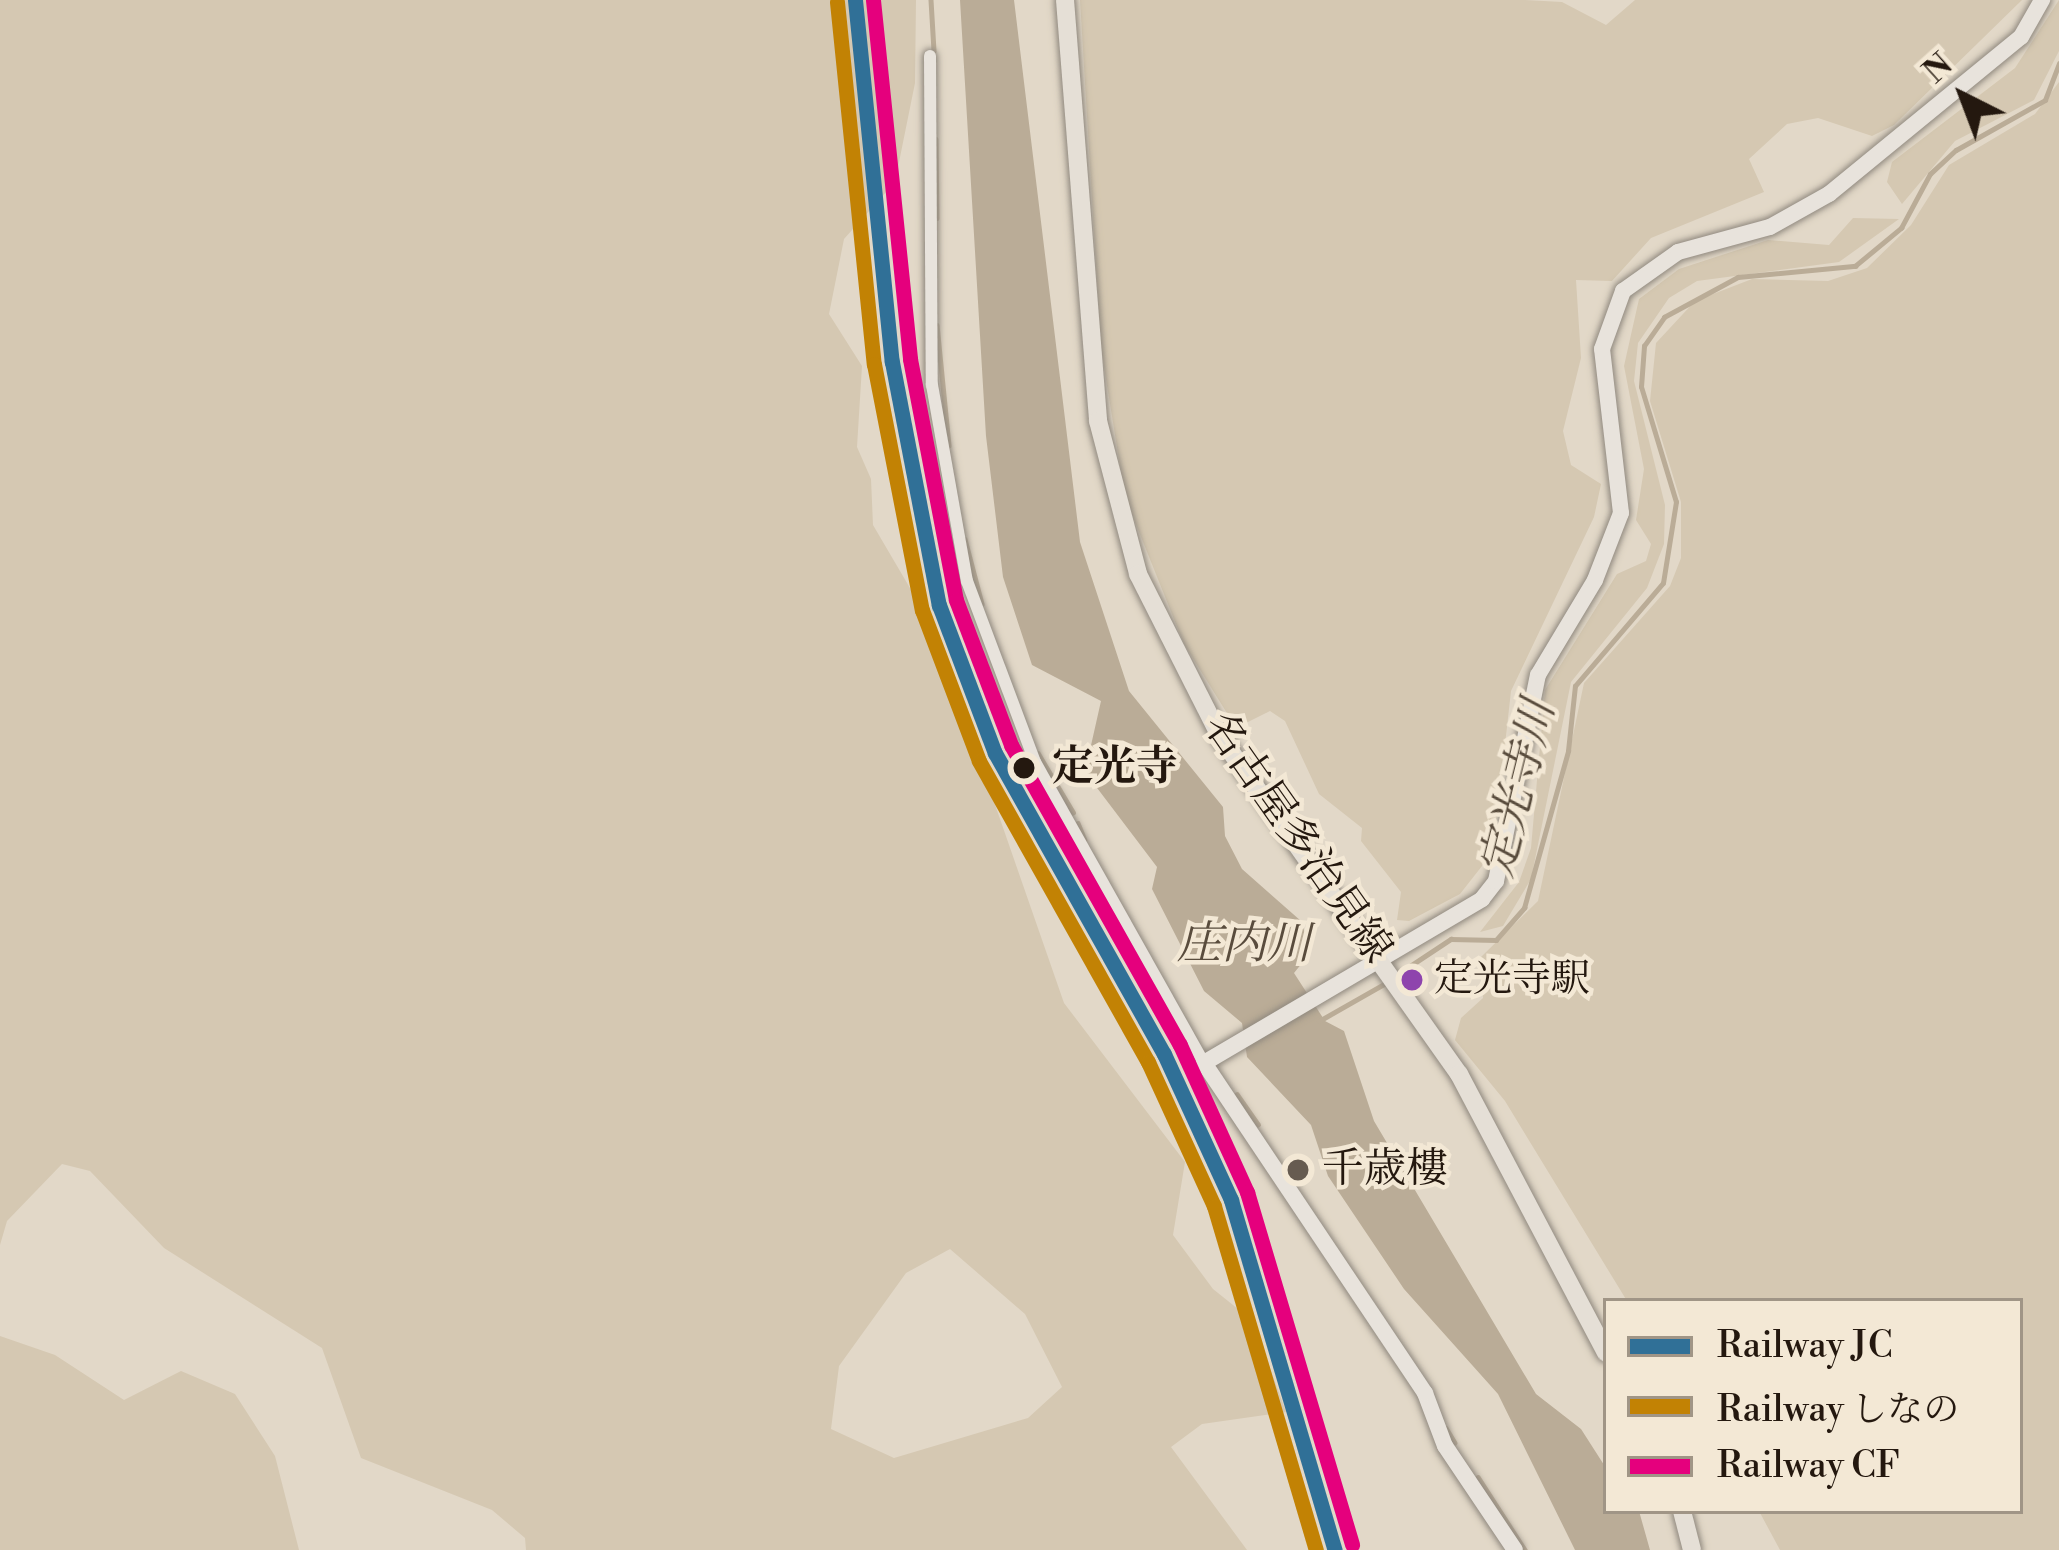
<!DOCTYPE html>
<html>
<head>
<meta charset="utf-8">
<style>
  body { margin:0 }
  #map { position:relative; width:2059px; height:1550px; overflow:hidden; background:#e2d8c8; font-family:"Libre Bodoni","Noto Serif JP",serif }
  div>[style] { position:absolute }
  .green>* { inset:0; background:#d5c8b2 }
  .water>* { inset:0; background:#baac97 }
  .stream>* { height:4.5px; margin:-2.25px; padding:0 2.25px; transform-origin:2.25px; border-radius:2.25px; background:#baac97 }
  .roads { filter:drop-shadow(0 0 3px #90897f) drop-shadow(0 0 3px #90897f) }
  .street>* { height:12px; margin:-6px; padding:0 6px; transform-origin:6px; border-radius:6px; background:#e8e3dc }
  .secondary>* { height:16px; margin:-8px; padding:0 8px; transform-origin:8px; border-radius:8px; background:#e8e3dc }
  .primary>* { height:18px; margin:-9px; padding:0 9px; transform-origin:9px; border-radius:9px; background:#e5dfd6 }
  .rail-1>* { height:15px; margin:-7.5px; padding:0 7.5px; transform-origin:7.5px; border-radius:7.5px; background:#307097 }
  .rail-2>* { height:15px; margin:-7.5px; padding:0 7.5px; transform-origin:7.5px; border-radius:7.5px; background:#c28204 }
  .rail-3>* { height:15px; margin:-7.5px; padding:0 7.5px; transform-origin:7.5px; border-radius:7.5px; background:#e5007d }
  .dots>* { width:33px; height:33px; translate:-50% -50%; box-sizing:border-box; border:6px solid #f3e8d5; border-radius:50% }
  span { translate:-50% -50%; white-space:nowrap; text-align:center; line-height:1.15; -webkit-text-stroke:9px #f3e8d5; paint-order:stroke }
  .bus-label { font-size:39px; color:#24180f }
  .left { translate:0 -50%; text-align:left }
  .stop-label { font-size:42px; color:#24180f; font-weight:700 }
  .street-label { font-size:42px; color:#24180f }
  .poi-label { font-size:42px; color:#24180f }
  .water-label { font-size:45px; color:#594c3d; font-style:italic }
  .legend { position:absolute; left:1603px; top:1298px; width:420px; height:216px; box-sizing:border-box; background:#f3e8d5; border:3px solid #a09586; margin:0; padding:15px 21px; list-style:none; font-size:36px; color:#24180f }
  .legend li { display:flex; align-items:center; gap:24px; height:60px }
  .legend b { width:60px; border:3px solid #a09586 }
  .north { position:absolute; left:1903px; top:36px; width:120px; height:120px; -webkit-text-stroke:9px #f3e8d5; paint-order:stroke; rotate:318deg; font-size:33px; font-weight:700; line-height:48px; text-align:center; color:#24180f }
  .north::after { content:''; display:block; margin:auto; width:42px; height:54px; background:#24180f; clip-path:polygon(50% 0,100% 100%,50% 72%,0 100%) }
</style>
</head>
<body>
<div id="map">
  <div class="green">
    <i style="clip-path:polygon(evenodd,0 0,916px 0,915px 83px,895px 182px,844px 239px,829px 314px,862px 366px,857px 447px,871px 479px,873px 525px,934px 629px,1064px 1003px,1185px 1162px,1173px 1235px,1213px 1289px,1253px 1321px,1286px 1412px,1202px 1424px,1171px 1447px,1247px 1550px,526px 1550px,525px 1538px,492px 1510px,361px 1458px,322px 1348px,164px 1248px,90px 1171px,62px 1164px,7px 1221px,0 1245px,0 0,950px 1249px,1025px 1314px,1062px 1387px,1028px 1418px,894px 1458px,831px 1429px,839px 1366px,906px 1273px,950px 1249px)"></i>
    <i style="clip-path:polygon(1080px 0,1525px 0,1562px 2px,1606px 25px,1635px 0,2022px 0,1894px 125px,1872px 136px,1818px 118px,1787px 124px,1749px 159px,1764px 192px,1651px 238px,1612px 281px,1576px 280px,1581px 358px,1563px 431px,1571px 465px,1601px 484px,1594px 517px,1511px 691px,1493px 852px,1460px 894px,1409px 921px,1397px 920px,1401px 892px,1361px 841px,1362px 828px,1319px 794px,1285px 721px,1270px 711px,1246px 723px,1230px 718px,1184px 644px,1125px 497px,1101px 348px)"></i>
    <i style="clip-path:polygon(2059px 0,2059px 51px,2034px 100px,1955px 141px,1902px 204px,1887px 182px,1892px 162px,2015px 68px)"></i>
    <i style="clip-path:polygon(2059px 82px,2059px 1550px,1780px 1550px,1759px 1511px,2020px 1511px,2020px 1301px,1627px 1301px,1505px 1101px,1455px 1040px,1461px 1018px,1483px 998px,1480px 958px,1538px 901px,1584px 683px,1670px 586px,1681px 558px,1681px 502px,1650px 401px,1656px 343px,1695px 301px,1752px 279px,1828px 281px,1867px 268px,1911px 225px,1949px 165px,2035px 114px)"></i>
    <i style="clip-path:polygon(1853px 218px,1899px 219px,1839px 262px,1697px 281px,1669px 298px,1638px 343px,1634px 381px,1665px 505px,1664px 544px,1647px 588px,1571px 682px,1531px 879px,1503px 926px,1480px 932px,1519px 882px,1531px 848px,1545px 690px,1617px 574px,1646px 561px,1651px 544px,1636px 520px,1644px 469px,1624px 366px,1639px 299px,1679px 269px,1768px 240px,1829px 245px)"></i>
    <i style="clip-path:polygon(0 1336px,55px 1355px,124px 1400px,181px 1371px,235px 1394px,275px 1456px,299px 1550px,0 1550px)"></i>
  </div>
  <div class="water">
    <i style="clip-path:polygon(960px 0,1014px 0,1080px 542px,1129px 691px,1223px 807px,1225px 836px,1242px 869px,1301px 921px,1311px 952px,1294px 973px,1325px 1021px,1344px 1031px,1374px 1121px,1536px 1394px,1581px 1429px,1606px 1468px,1606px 1511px,1639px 1511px,1650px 1550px,1575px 1550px,1498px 1394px,1404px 1289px,1328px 1176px,1311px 1125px,1247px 1057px,1242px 1023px,1204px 991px,1152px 889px,1157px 867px,1085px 772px,1101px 701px,1032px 665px,1003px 577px,986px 436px)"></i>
  </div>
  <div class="stream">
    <i style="left:931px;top:0;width:51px;rotate:86.6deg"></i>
    <i style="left:936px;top:139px;width:79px;rotate:89.3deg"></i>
    <i style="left:937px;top:325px;width:121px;rotate:84.3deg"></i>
    <i style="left:965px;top:539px;width:67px;rotate:75.3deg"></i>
    <i style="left:1038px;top:753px;width:69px;rotate:59.3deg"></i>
    <i style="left:1078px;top:823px;width:18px;rotate:68deg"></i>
    <i style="left:1395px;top:976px;width:67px;rotate:-33.5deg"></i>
    <i style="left:1451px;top:939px;width:45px;rotate:1.3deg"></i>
    <i style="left:1496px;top:940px;width:43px;rotate:-48.8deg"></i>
    <i style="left:1524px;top:908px;width:163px;rotate:-74.3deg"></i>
    <i style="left:1568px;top:751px;width:65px;rotate:-83.9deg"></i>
    <i style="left:1575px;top:686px;width:135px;rotate:-49.5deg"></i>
    <i style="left:1663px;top:583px;width:82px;rotate:-80.9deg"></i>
    <i style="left:1676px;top:502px;width:120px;rotate:-106.9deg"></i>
    <i style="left:1641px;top:387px;width:41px;rotate:-85.8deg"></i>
    <i style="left:1644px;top:346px;width:35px;rotate:-55deg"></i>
    <i style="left:1664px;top:317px;width:84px;rotate:-28.4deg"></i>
    <i style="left:1738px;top:277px;width:118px;rotate:-5.4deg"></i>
    <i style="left:1855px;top:266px;width:60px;rotate:-39.6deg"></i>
    <i style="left:1901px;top:228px;width:61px;rotate:-61.8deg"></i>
    <i style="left:1930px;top:174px;width:35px;rotate:-43deg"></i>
    <i style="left:1956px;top:150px;width:102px;rotate:-29.3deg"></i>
    <i style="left:2045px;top:100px;width:39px;rotate:-69deg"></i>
    <i style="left:1319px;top:1021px;width:77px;rotate:-29.6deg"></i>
    <i style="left:1237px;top:1094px;width:37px;rotate:55deg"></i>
    <i style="left:1446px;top:1428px;width:17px;rotate:59deg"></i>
    <i style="left:1478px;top:1477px;width:87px;rotate:57.2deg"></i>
  </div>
  <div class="roads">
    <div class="street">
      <i style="left:930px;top:56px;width:329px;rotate:89.7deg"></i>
      <i style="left:932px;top:385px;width:199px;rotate:79.9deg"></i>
      <i style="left:967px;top:581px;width:193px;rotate:69.4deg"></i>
      <i style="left:1035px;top:762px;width:345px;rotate:60.7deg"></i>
    </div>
    <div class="secondary">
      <i style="left:1515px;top:1550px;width:125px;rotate:-123.9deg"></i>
      <i style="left:1445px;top:1446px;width:57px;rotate:-110.7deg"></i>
      <i style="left:1425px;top:1393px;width:397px;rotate:-123.8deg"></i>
      <i style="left:1204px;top:1063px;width:323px;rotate:-30.5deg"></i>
      <i style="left:1482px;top:899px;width:23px;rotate:-52deg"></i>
      <i style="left:1496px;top:881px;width:210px;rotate:-78.5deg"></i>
      <i style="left:1538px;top:675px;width:111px;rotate:-59deg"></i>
      <i style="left:1595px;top:580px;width:72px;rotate:-68.8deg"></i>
      <i style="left:1621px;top:513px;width:165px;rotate:-96.6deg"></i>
      <i style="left:1602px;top:349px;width:62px;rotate:-70.1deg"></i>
      <i style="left:1623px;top:291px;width:67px;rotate:-35.3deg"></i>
      <i style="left:1678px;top:252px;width:95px;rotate:-15.2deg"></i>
      <i style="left:1770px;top:227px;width:68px;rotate:-29.2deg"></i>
      <i style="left:1829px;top:194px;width:248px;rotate:-39.3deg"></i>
      <i style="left:2021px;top:37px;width:43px;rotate:-60.4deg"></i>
    </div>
    <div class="primary">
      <i style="left:1065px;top:0;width:422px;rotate:85.5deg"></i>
      <i style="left:1098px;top:421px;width:158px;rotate:75.3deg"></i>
      <i style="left:1138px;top:574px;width:184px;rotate:63.2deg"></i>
      <i style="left:1221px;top:738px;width:412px;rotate:54.7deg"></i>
      <i style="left:1459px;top:1074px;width:315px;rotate:62.2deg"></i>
      <i style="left:1682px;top:1511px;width:40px;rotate:75.6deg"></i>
    </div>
  </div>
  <div class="rail-1">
    <i style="left:855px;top:0;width:364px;rotate:84.2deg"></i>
    <i style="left:892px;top:362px;width:248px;rotate:79.1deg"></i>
    <i style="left:939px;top:605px;width:158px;rotate:69.3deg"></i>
    <i style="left:995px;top:753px;width:345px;rotate:60.7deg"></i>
    <i style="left:1164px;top:1054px;width:161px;rotate:65.3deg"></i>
    <i style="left:1231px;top:1200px;width:365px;rotate:73.5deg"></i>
  </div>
  <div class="rail-2">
    <i style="left:837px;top:2px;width:364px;rotate:84.2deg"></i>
    <i style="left:874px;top:364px;width:251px;rotate:79deg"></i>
    <i style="left:922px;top:610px;width:161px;rotate:69.3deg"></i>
    <i style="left:979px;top:761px;width:345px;rotate:60.7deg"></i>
    <i style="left:1148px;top:1062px;width:158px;rotate:65.4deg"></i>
    <i style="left:1214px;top:1206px;width:359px;rotate:73.5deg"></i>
  </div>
  <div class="rail-3">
    <i style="left:873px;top:0;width:361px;rotate:84.1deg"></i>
    <i style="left:910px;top:359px;width:245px;rotate:79.2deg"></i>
    <i style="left:956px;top:600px;width:155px;rotate:69.2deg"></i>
    <i style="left:1011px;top:745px;width:344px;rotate:60.6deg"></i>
    <i style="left:1180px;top:1045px;width:162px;rotate:65.5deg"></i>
    <i style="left:1247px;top:1192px;width:368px;rotate:73.4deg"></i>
  </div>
  <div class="dots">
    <i style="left:1024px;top:768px;background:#24180f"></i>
    <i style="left:1412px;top:980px;background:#8e44ad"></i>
    <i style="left:1298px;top:1170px;background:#665b50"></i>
  </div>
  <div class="bus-label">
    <span class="left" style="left:1434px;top:980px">定光寺駅</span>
  </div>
  <div class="stop-label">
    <span class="left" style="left:1052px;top:768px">定光寺</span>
  </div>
  <div class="street-label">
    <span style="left:1297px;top:838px;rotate:55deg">名古屋多治見線</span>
  </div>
  <div class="poi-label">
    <span class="left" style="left:1322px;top:1170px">千歳樓</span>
  </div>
  <div class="water-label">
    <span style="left:1519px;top:789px;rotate:-76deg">定光寺川</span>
    <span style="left:1244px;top:945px">庄内川</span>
  </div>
  <ul class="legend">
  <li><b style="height:15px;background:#307097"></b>Railway JC</li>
  <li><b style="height:15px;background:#c28204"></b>Railway しなの</li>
  <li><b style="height:15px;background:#e5007d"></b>Railway CF</li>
  </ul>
  <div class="north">N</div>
</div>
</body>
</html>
